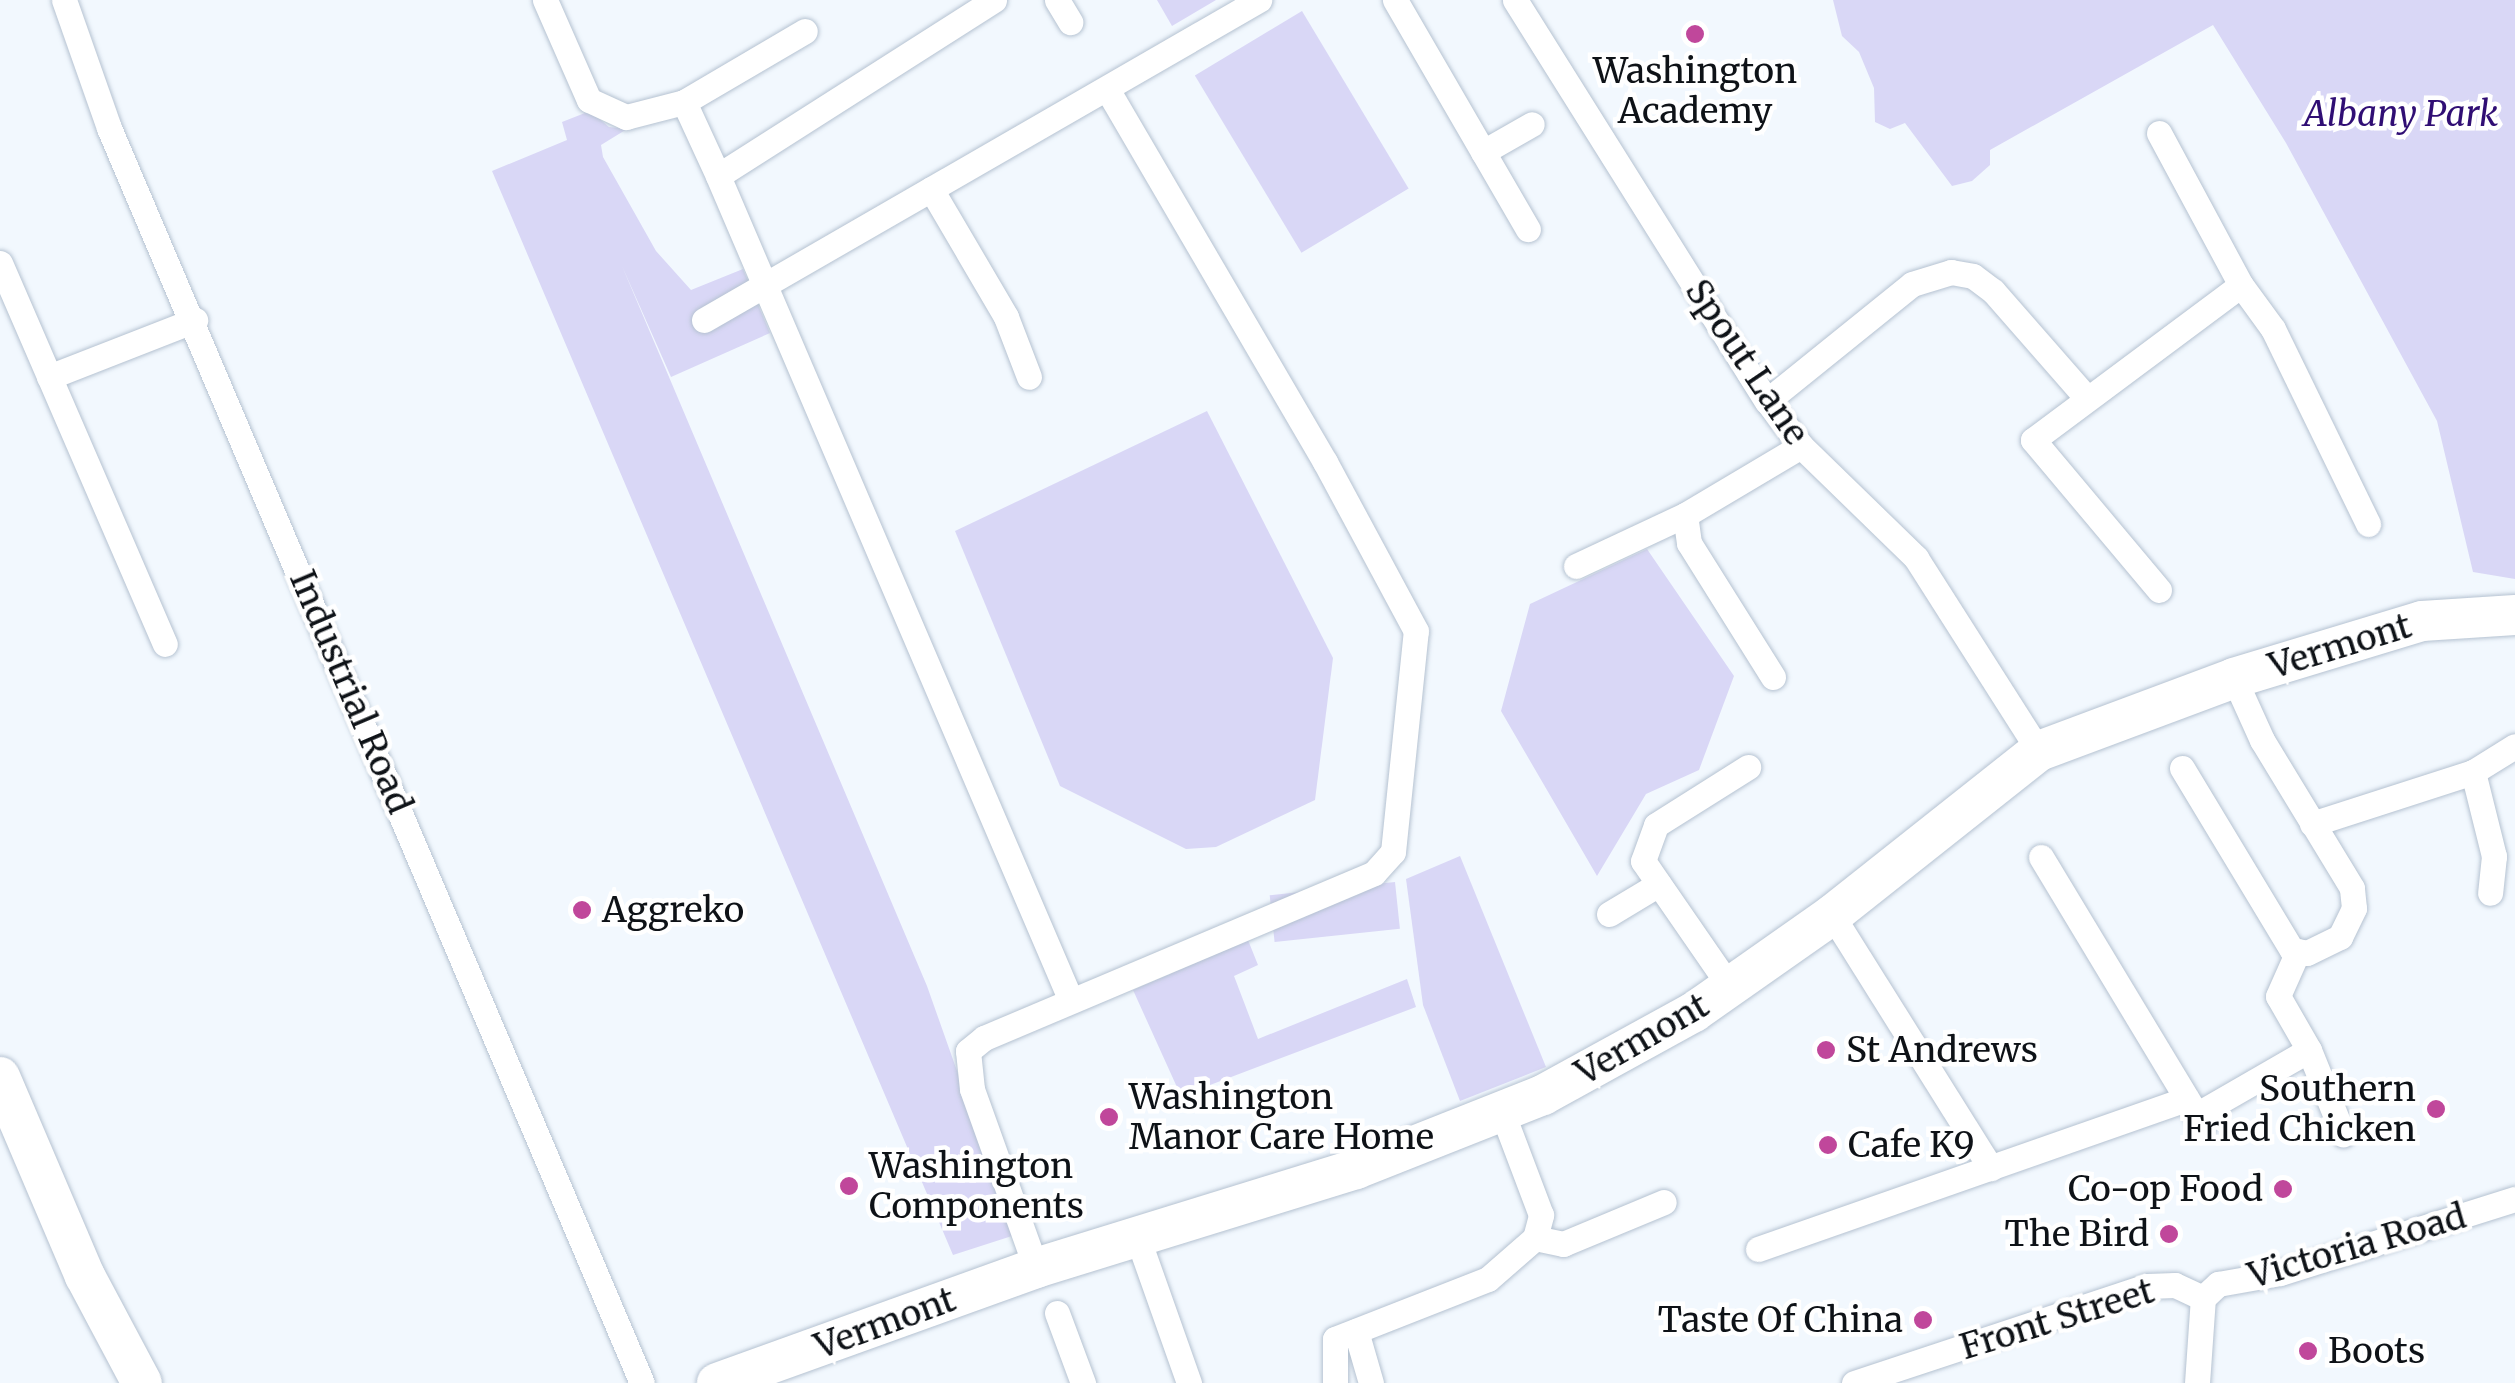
<!DOCTYPE html>
<html>
<head>
<meta charset="utf-8">
<style>
  body { margin:0 }
  #map { position:relative; width:2515px; height:1383px; overflow:hidden; background:#f2f8fe; font-family:Merriweather,serif }
  div>[style] { position:absolute }
  .green>* { inset:0; background:#d9d7f6; transform-origin:0 0 }
  .roads { filter:drop-shadow(0 0 2px #b5c2d1) drop-shadow(0 0 2px #b5c2d1) }
  .minor>* { height:25px; margin:-12.5px; padding:0 12.5px; transform-origin:12.5px; border-radius:12.5px; background:#fff }
  .primary>* { height:40px; margin:-20px; padding:0 20px; transform-origin:20px; border-radius:20px; background:#fff }
  .dots>* { width:28px; height:28px; translate:-50% -50%; box-sizing:border-box; border:5px solid #fff; border-radius:50% }
  span { translate:-50% -50%; white-space:nowrap; text-align:center; line-height:1.15; -webkit-text-stroke:9px #fff; paint-order:stroke }
  .poi-label { font-size:35px; color:#0e1217 }
  .left { translate:0 -50%; text-align:left }
  .right { translate:-100% -50%; text-align:right }
  .park-label { font-size:35px; color:#300e74; font-style:italic }
  .street-label { font-size:35px; color:#0e1217 }
</style>
</head>
<body>
<div id="map">
  <div class="green">
    <i style="clip-path:polygon(1157px 0,1216px 0,1172px 26px)"></i>
    <i style="clip-path:polygon(1833px 0,2515px 0,2515px 579px,2473px 572px,2437px 421px,2286px 143px,2213px 25px,1990px 150px,1990px 165px,1972px 181px,1952px 186px,1905px 123px,1890px 129px,1875px 122px,1874px 88px,1859px 52px,1842px 36px)"></i>
    <i style="left:1302px;top:11px;width:207px;height:125px;rotate:59deg"></i>
    <i style="clip-path:polygon(590px 111px,609px 127px,627px 129px,601px 145px,603px 157px,656px 251px,691px 290px,743px 269px,770px 333px,671px 377px,622px 266px,927px 986px,1015px 1235px,953px 1255px,492px 171px,567px 140px,562px 122px)"></i>
    <i style="clip-path:polygon(1207px 411px,1333px 658px,1315px 800px,1216px 847px,1186px 849px,1060px 786px,955px 531px)"></i>
    <i style="clip-path:polygon(1647px 549px,1734px 676px,1699px 770px,1646px 794px,1597px 876px,1501px 711px,1530px 604px)"></i>
    <i style="clip-path:polygon(1460px 856px,1546px 1067px,1460px 1101px,1423px 1005px,1406px 879px)"></i>
    <i style="left:1395px;top:882px;width:47px;height:126px;rotate:84deg"></i>
    <i style="clip-path:polygon(1248px 940px,1258px 965px,1234px 976px,1258px 1039px,1407px 979px,1416px 1007px,1181px 1096px,1133px 990px)"></i>
  </div>
  <div class="roads">
    <div class="minor">
      <i style="left:64px;top:0;width:136px;rotate:70.6deg"></i>
      <i style="left:109px;top:128px;width:1363px;rotate:66.99deg"></i>
      <i style="left:545px;top:0;width:109px;rotate:66.3deg"></i>
      <i style="left:589px;top:100px;width:41px;rotate:24.7deg"></i>
      <i style="left:626px;top:117px;width:60px;rotate:-14.5deg"></i>
      <i style="left:684px;top:102px;width:81px;rotate:65.3deg"></i>
      <i style="left:994px;top:0;width:327px;rotate:147.5deg"></i>
      <i style="left:718px;top:176px;width:897px;rotate:66.83deg"></i>
      <i style="left:1057px;top:0;width:26px;rotate:59deg"></i>
      <i style="left:1395px;top:0;width:265px;rotate:59.9deg"></i>
      <i style="left:1515px;top:0;width:474px;rotate:57.9deg"></i>
      <i style="left:1767px;top:401px;width:56px;rotate:52.9deg"></i>
      <i style="left:1801px;top:446px;width:161px;rotate:44.2deg"></i>
      <i style="left:1916px;top:558px;width:229px;rotate:57.5deg"></i>
      <i style="left:684px;top:102px;width:140px;rotate:-30.4deg"></i>
      <i style="left:2159px;top:133px;width:173px;rotate:61.7deg"></i>
      <i style="left:2241px;top:285px;width:54px;rotate:54deg"></i>
      <i style="left:2273px;top:329px;width:217px;rotate:64deg"></i>
      <i style="left:1483px;top:152px;width:56px;rotate:-29.7deg"></i>
      <i style="left:931px;top:189px;width:148px;rotate:59.6deg"></i>
      <i style="left:1006px;top:317px;width:64px;rotate:69deg"></i>
      <i style="left:0;top:263px;width:415px;rotate:66.6deg"></i>
      <i style="left:704px;top:320px;width:641px;rotate:-29.97deg"></i>
      <i style="left:49px;top:377px;width:157px;rotate:-21.3deg"></i>
      <i style="left:1767px;top:401px;width:186px;rotate:-38.9deg"></i>
      <i style="left:1912px;top:284px;width:41px;rotate:-17.1deg"></i>
      <i style="left:1951px;top:272px;width:22px;rotate:10deg"></i>
      <i style="left:1973px;top:276px;width:25px;rotate:37deg"></i>
      <i style="left:1993px;top:291px;width:140px;rotate:48.8deg"></i>
      <i style="left:1576px;top:566px;width:120px;rotate:-25.1deg"></i>
      <i style="left:2159px;top:590px;width:196px;rotate:-130deg"></i>
      <i style="left:2033px;top:440px;width:259px;rotate:-36.7deg"></i>
      <i style="left:1773px;top:677px;width:158px;rotate:-122.1deg"></i>
      <i style="left:1689px;top:543px;width:28px;rotate:-98deg"></i>
      <i style="left:1685px;top:515px;width:135px;rotate:-30.7deg"></i>
      <i style="left:2182px;top:768px;width:213px;rotate:58.9deg"></i>
      <i style="left:2292px;top:950px;width:15px;rotate:11deg"></i>
      <i style="left:2307px;top:953px;width:37px;rotate:-26deg"></i>
      <i style="left:2340px;top:937px;width:32px;rotate:-64deg"></i>
      <i style="left:2354px;top:908px;width:20px;rotate:-96deg"></i>
      <i style="left:2352px;top:888px;width:173px;rotate:-121.3deg"></i>
      <i style="left:2262px;top:740px;width:68px;rotate:-114.3deg"></i>
      <i style="left:2473px;top:772px;width:49px;rotate:-31.8deg"></i>
      <i style="left:2312px;top:824px;width:169px;rotate:-17.9deg"></i>
      <i style="left:2473px;top:772px;width:87px;rotate:76deg"></i>
      <i style="left:2494px;top:856px;width:37px;rotate:96deg"></i>
      <i style="left:2041px;top:857px;width:314px;rotate:58.9deg"></i>
      <i style="left:1609px;top:914px;width:58px;rotate:-31deg"></i>
      <i style="left:1832px;top:915px;width:299px;rotate:57.9deg"></i>
      <i style="left:1730px;top:987px;width:153px;rotate:-124.6deg"></i>
      <i style="left:1643px;top:861px;width:38px;rotate:-70deg"></i>
      <i style="left:1656px;top:825px;width:109px;rotate:-32.2deg"></i>
      <i style="left:2309px;top:1050px;width:91px;rotate:68deg"></i>
      <i style="left:2196px;top:1115px;width:130px;rotate:-29.9deg"></i>
      <i style="left:2309px;top:1050px;width:62px;rotate:-119.9deg"></i>
      <i style="left:2278px;top:996px;width:49px;rotate:-66deg"></i>
      <i style="left:1137px;top:1236px;width:156px;rotate:70.5deg"></i>
      <i style="left:1535px;top:1238px;width:29px;rotate:12deg"></i>
      <i style="left:1563px;top:1244px;width:109px;rotate:-22.6deg"></i>
      <i style="left:1758px;top:1249px;width:454px;rotate:-19.3deg"></i>
      <i style="left:1036px;top:1268px;width:190px;rotate:-109.7deg"></i>
      <i style="left:972px;top:1089px;width:38px;rotate:-96deg"></i>
      <i style="left:968px;top:1051px;width:21px;rotate:-39deg"></i>
      <i style="left:984px;top:1038px;width:423px;rotate:-22.9deg"></i>
      <i style="left:1374px;top:873px;width:28px;rotate:-48deg"></i>
      <i style="left:1393px;top:852px;width:222px;rotate:-84.1deg"></i>
      <i style="left:1416px;top:631px;width:192px;rotate:-118.3deg"></i>
      <i style="left:1325px;top:462px;width:432px;rotate:-120.3deg"></i>
      <i style="left:2203px;top:1298px;width:21px;rotate:-43deg"></i>
      <i style="left:2218px;top:1284px;width:63px;rotate:-10.1deg"></i>
      <i style="left:2280px;top:1273px;width:246px;rotate:-17.5deg"></i>
      <i style="left:1057px;top:1313px;width:75px;rotate:69.6deg"></i>
      <i style="left:1356px;top:1331px;width:54px;rotate:73.9deg"></i>
      <i style="left:1335px;top:1383px;width:44px;rotate:-90deg"></i>
      <i style="left:1335px;top:1339px;width:164px;rotate:-21.4deg"></i>
      <i style="left:1488px;top:1279px;width:62px;rotate:-41.1deg"></i>
      <i style="left:1535px;top:1238px;width:24px;rotate:-75deg"></i>
      <i style="left:1541px;top:1215px;width:113px;rotate:-110.7deg"></i>
      <i style="left:1854px;top:1383px;width:309px;rotate:-18.3deg"></i>
      <i style="left:2147px;top:1286px;width:28px;rotate:-2deg"></i>
      <i style="left:2175px;top:1285px;width:31px;rotate:25deg"></i>
      <i style="left:2197px;top:1383px;width:85px;rotate:-86deg"></i>
    </div>
    <div class="primary">
      <i style="left:0;top:1077px;width:216px;rotate:66.9deg"></i>
      <i style="left:85px;top:1276px;width:121px;rotate:62deg"></i>
      <i style="left:717px;top:1383px;width:339px;rotate:-19.8deg"></i>
      <i style="left:1036px;top:1268px;width:335px;rotate:-17.2deg"></i>
      <i style="left:1356px;top:1169px;width:201px;rotate:-21.6deg"></i>
      <i style="left:1543px;top:1095px;width:172px;rotate:-28.8deg"></i>
      <i style="left:1694px;top:1012px;width:169px;rotate:-35.1deg"></i>
      <i style="left:1832px;top:915px;width:264px;rotate:-38.4deg"></i>
      <i style="left:2039px;top:751px;width:208px;rotate:-20.5deg"></i>
      <i style="left:2234px;top:678px;width:196px;rotate:-16.9deg"></i>
      <i style="left:2422px;top:621px;width:93px;rotate:-3.7deg"></i>
    </div>
  </div>
  <div class="dots">
    <i style="left:1695px;top:34px;background:#c0479b"></i>
    <i style="left:582px;top:910px;background:#c0479b"></i>
    <i style="left:1826px;top:1050px;background:#c0479b"></i>
    <i style="left:2436px;top:1109px;background:#c0479b"></i>
    <i style="left:1109px;top:1117px;background:#c0479b"></i>
    <i style="left:1828px;top:1145px;background:#c0479b"></i>
    <i style="left:849px;top:1186px;background:#c0479b"></i>
    <i style="left:2283px;top:1189px;background:#c0479b"></i>
    <i style="left:2169px;top:1234px;background:#c0479b"></i>
    <i style="left:1923px;top:1320px;background:#c0479b"></i>
    <i style="left:2308px;top:1351px;background:#c0479b"></i>
  </div>
  <div class="poi-label">
    <span style="left:1695px;top:91px">Washington<br>Academy</span>
    <span class="left" style="left:602px;top:910px">Aggreko</span>
    <span class="left" style="left:1846px;top:1050px">St Andrews</span>
    <span class="right" style="left:2416px;top:1109px">Southern<br>Fried Chicken</span>
    <span class="left" style="left:1129px;top:1117px">Washington<br>Manor Care Home</span>
    <span class="left" style="left:1848px;top:1145px">Cafe K9</span>
    <span class="left" style="left:869px;top:1186px">Washington<br>Components</span>
    <span class="right" style="left:2263px;top:1189px">Co-op Food</span>
    <span class="right" style="left:2149px;top:1234px">The Bird</span>
    <span class="right" style="left:1903px;top:1320px">Taste Of China</span>
    <span class="left" style="left:2328px;top:1351px">Boots</span>
  </div>
  <div class="park-label">
    <span style="left:2401px;top:114px">Albany Park</span>
  </div>
  <div class="street-label">
    <span style="left:1747px;top:362px;rotate:56deg">Spout Lane</span>
    <span style="left:2340px;top:646px;rotate:-17deg">Vermont</span>
    <span style="left:351px;top:692px;rotate:67deg">Industrial Road</span>
    <span style="left:1642px;top:1039px;rotate:-30deg">Vermont</span>
    <span style="left:2357px;top:1246px;rotate:-16deg">Victoria Road</span>
    <span style="left:2057px;top:1319px;rotate:-17deg">Front Street</span>
    <span style="left:885px;top:1323px;rotate:-20deg">Vermont</span>
  </div>
</div>
</body>
</html>
